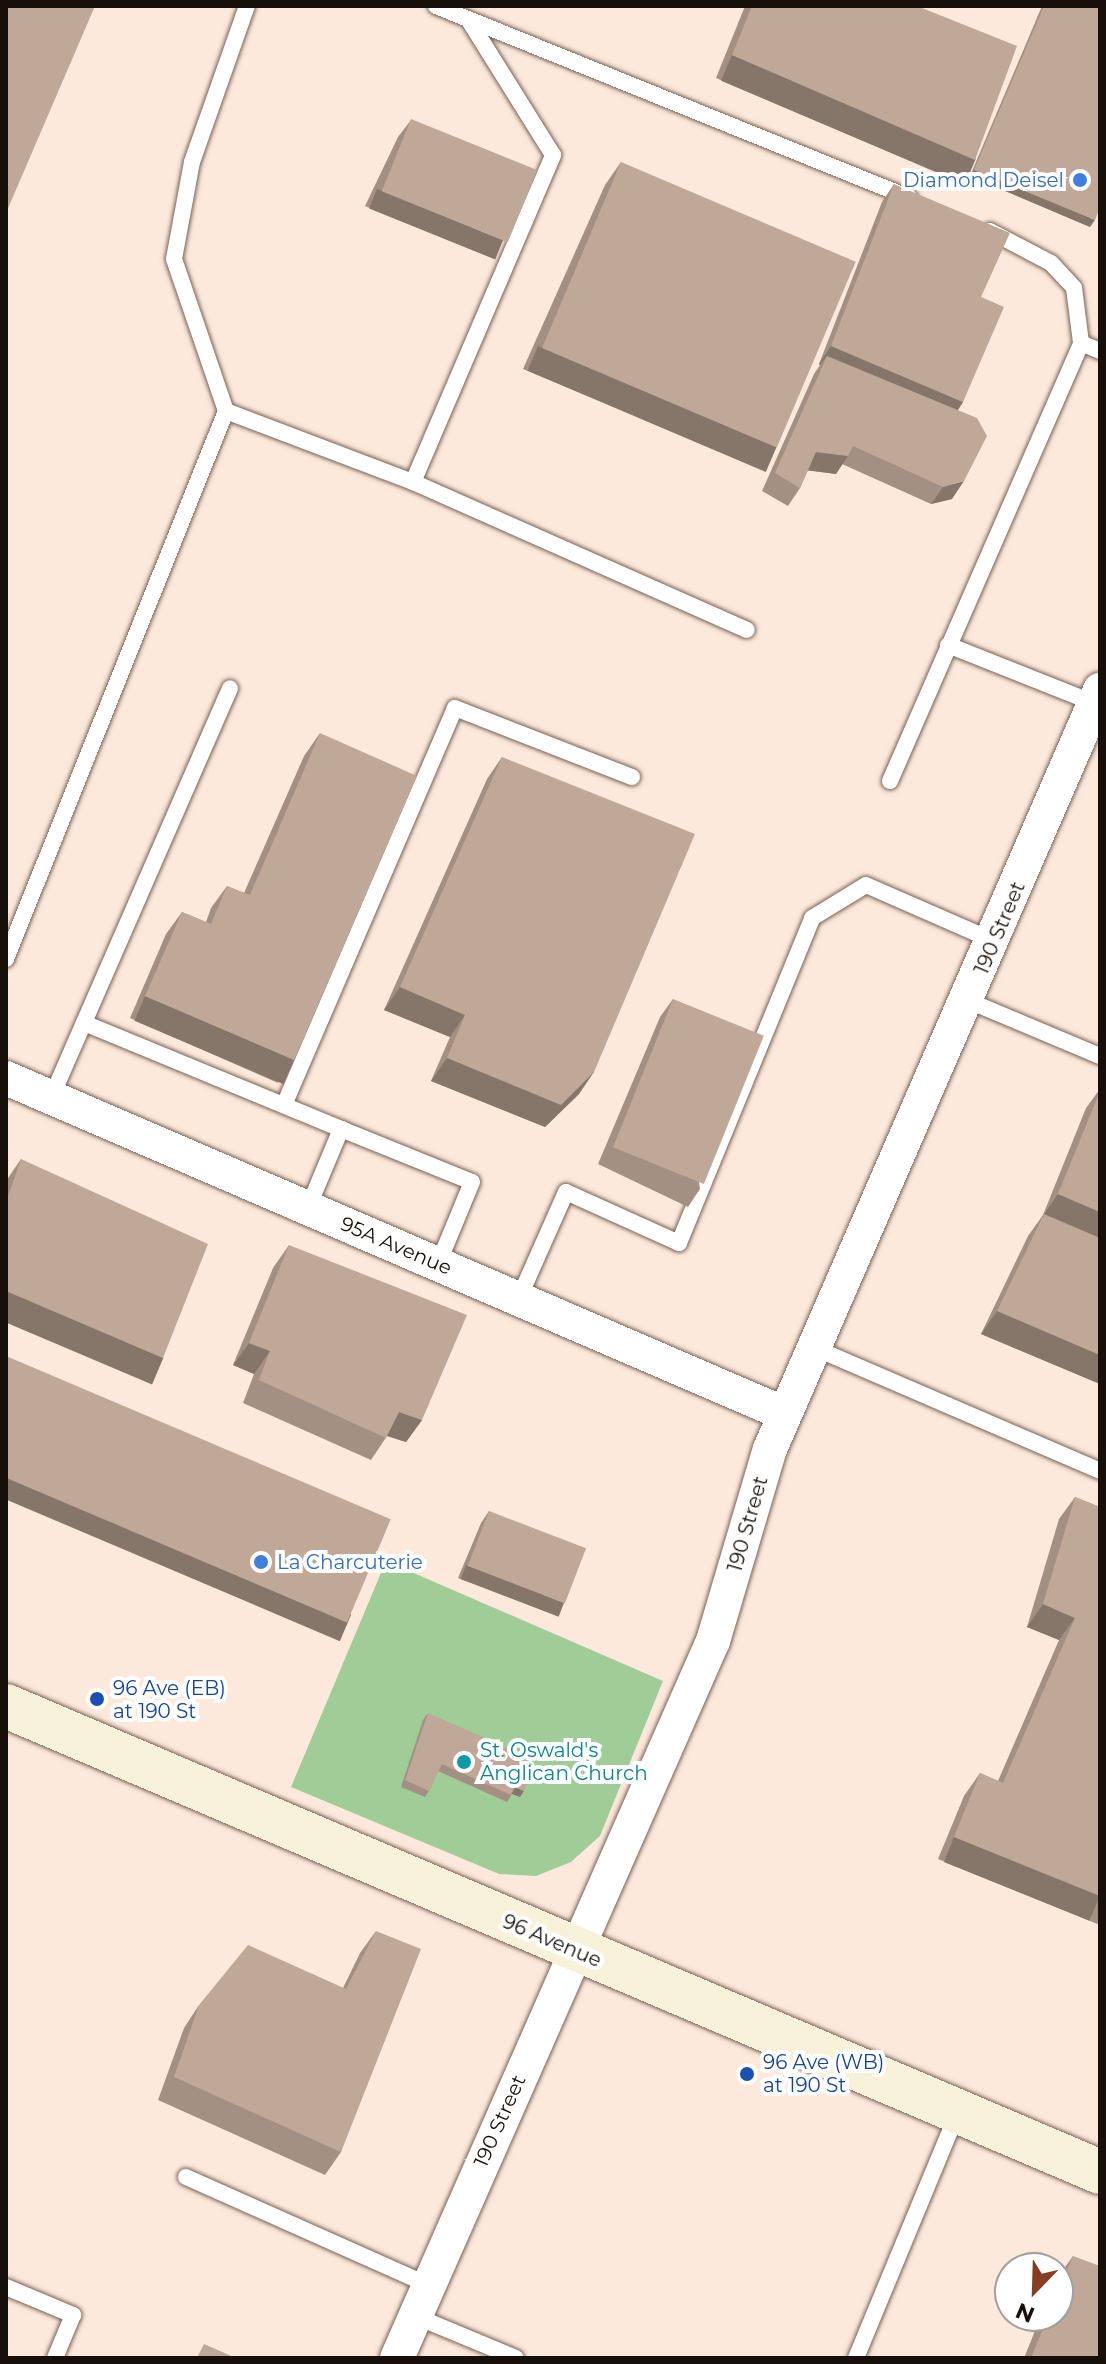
<!DOCTYPE html>
<html>
<head>
<meta charset="utf-8">
<style>
  body { margin:0 }
  #map { position:relative; width:1106px; height:2364px; overflow:hidden; background:#fde9dc; font-family:Montserrat,sans-serif }
  div>[style] { position:absolute }
  .green>* { inset:0; background:#a0cd97 }
  .roads { filter:drop-shadow(0 0 2px #776154) drop-shadow(0 0 2px #776154) }
  .lane>* { height:16px; margin:-8px; padding:0 8px; transform-origin:8px; border-radius:8px; background:#fff }
  .street>* { height:34px; margin:-17px; padding:0 17px; transform-origin:17px; border-radius:17px; background:#fff }
  .secondary>* { height:44px; margin:-22px; padding:0 22px; transform-origin:22px; border-radius:22px; background:#f8f1da }
  .wall>* { inset:0; background:#a49083 }
  .shaded-wall>* { inset:0; background:#86766a; transform-origin:0 0 }
  .building>* { inset:0; background:#bfa898; transform-origin:0 0 }
  .dots>* { width:22px; height:22px; translate:-50% -50%; box-sizing:border-box; border:4px solid #fff; border-radius:50% }
  span { translate:-50% -50%; white-space:nowrap; text-align:center; line-height:1.15; -webkit-text-stroke:8px #fff; paint-order:stroke }
  .shop-label { font-size:20px; color:#366cbe }
  .right { translate:-100% -50%; text-align:right }
  .left { translate:0 -50%; text-align:left }
  .street-label { font-size:20px; color:#170f09 }
  .transit-label { font-size:20px; color:#164399 }
  .culture-label { font-size:20px; color:#0d838f }
  .frame { position:absolute; inset:0; border:8px solid #170f09; pointer-events:none }
  .north { position:absolute; left:994px; top:2252px; width:80px; height:80px; box-sizing:border-box; background:#fff; border:2px solid #a29f9d; border-radius:50%; rotate:203deg; font-size:22px; font-weight:700; line-height:32px; text-align:center; color:#170f09 }
  .north::after { content:''; display:block; margin:auto; width:28px; height:36px; background:#863e20; clip-path:polygon(50% 0,100% 100%,50% 72%,0 100%) }
</style>
</head>
<body>
<div id="map">
  <div class="green">
    <i style="clip-path:polygon(386px 1561px,663px 1681px,600px 1836px,571px 1862px,536px 1876px,499px 1874px,291px 1787px)"></i>
  </div>
  <div class="roads">
    <div class="lane">
      <i style="left:436px;top:6px;width:511px;rotate:22.05deg"></i>
      <i style="left:990px;top:231px;width:69px;rotate:27.7deg"></i>
      <i style="left:1051px;top:263px;width:34px;rotate:47deg"></i>
      <i style="left:1074px;top:288px;width:55px;rotate:82.7deg"></i>
      <i style="left:226px;top:411px;width:200px;rotate:20.8deg"></i>
      <i style="left:413px;top:482px;width:356px;rotate:-66.8deg"></i>
      <i style="left:553px;top:155px;width:157px;rotate:-122deg"></i>
      <i style="left:413px;top:482px;width:365px;rotate:23.9deg"></i>
      <i style="left:948px;top:645px;width:157px;rotate:21.7deg"></i>
      <i style="left:890px;top:781px;width:478px;rotate:-66.4deg"></i>
      <i style="left:1081px;top:343px;width:21px;rotate:23deg"></i>
      <i style="left:6px;top:959px;width:591px;rotate:-68.13deg"></i>
      <i style="left:226px;top:411px;width:161px;rotate:-108.9deg"></i>
      <i style="left:174px;top:259px;width:99px;rotate:-79.5deg"></i>
      <i style="left:192px;top:162px;width:165px;rotate:-70.6deg"></i>
      <i style="left:969px;top:1001px;width:142px;rotate:22.8deg"></i>
      <i style="left:84px;top:1023px;width:278px;rotate:22.4deg"></i>
      <i style="left:51px;top:1098px;width:447px;rotate:-66.4deg"></i>
      <i style="left:284px;top:1105px;width:432px;rotate:-66.7deg"></i>
      <i style="left:455px;top:708px;width:190px;rotate:21.3deg"></i>
      <i style="left:308px;top:1208px;width:86px;rotate:-67.3deg"></i>
      <i style="left:341px;top:1129px;width:141px;rotate:22deg"></i>
      <i style="left:472px;top:1182px;width:89px;rotate:112.5deg"></i>
      <i style="left:519px;top:1298px;width:116px;rotate:-66.1deg"></i>
      <i style="left:566px;top:1192px;width:124px;rotate:24.3deg"></i>
      <i style="left:679px;top:1243px;width:351px;rotate:-67.7deg"></i>
      <i style="left:812px;top:918px;width:63px;rotate:-31.4deg"></i>
      <i style="left:866px;top:885px;width:140px;rotate:23.6deg"></i>
      <i style="left:815px;top:1348px;width:310px;rotate:23.3deg"></i>
      <i style="left:186px;top:2177px;width:266px;rotate:24deg"></i>
      <i style="left:6px;top:2287px;width:73px;rotate:22.7deg"></i>
      <i style="left:73px;top:2315px;width:47px;rotate:112.7deg"></i>
      <i style="left:415px;top:2316px;width:109px;rotate:22.6deg"></i>
      <i style="left:856px;top:2358px;width:264px;rotate:-67.5deg"></i>
    </div>
    <div class="street">
      <i style="left:6px;top:1078px;width:848px;rotate:23.33deg"></i>
      <i style="left:397px;top:2358px;width:784px;rotate:-66.22deg"></i>
      <i style="left:713px;top:1641px;width:200px;rotate:-73.5deg"></i>
      <i style="left:770px;top:1449px;width:828px;rotate:-66.5deg"></i>
    </div>
    <div class="secondary">
      <i style="left:6px;top:1706px;width:1189px;rotate:23.07deg"></i>
    </div>
  </div>
  <div class="wall">
    <i style="clip-path:polygon(745px 6px,917px 6px,975px 160px,959px 182px,716px 78px)"></i>
    <i style="clip-path:polygon(1042px 6px,1100px 6px,1090px 227px,970px 176px)"></i>
    <i style="clip-path:polygon(411px 120px,490px 257px,365px 206px,398px 137px)"></i>
    <i style="clip-path:polygon(621px 162px,777px 445px,762px 468px,523px 369px,605px 185px)"></i>
    <i style="clip-path:polygon(894px 184px,981px 297px,963px 402px,958px 410px,952px 499px,931px 504px,842px 464px,836px 474px,808px 470px,800px 488px,788px 506px,762px 491px,814px 374px,820px 365px,819px 364px,882px 202px)"></i>
    <i style="clip-path:polygon(320px 733px,278px 1083px,130px 1018px,166px 934px,182px 912px,206px 922px,211px 908px,227px 886px,244px 893px,304px 756px)"></i>
    <i style="clip-path:polygon(502px 757px,579px 1094px,545px 1127px,431px 1081px,450px 1037px,384px 1010px,487px 779px)"></i>
    <i style="clip-path:polygon(673px 999px,700px 1189px,688px 1207px,598px 1164px,660px 1017px)"></i>
    <i style="clip-path:polygon(1100px 1089px,1100px 1384px,981px 1334px,1028px 1236px,1043px 1215px,1086px 1108px)"></i>
    <i style="clip-path:polygon(21px 1159px,147px 1380px,6px 1320px,6px 1181px)"></i>
    <i style="clip-path:polygon(289px 1245px,422px 1420px,406px 1442px,387px 1436px,371px 1460px,243px 1403px,254px 1374px,233px 1365px,273px 1268px)"></i>
    <i style="clip-path:polygon(1075px 1497px,1100px 1507px,1100px 1925px,938px 1859px,964px 1796px,980px 1773px,998px 1781px,1059px 1640px,1027px 1627px,1059px 1519px)"></i>
    <i style="clip-path:polygon(489px 1511px,556px 1615px,458px 1578px,481px 1523px)"></i>
    <i style="clip-path:polygon(428px 1713px,520px 1797px,512px 1794px,507px 1802px,438px 1771px,429px 1791px,425px 1797px,401px 1787px,423px 1720px)"></i>
    <i style="clip-path:polygon(376px 1931px,341px 2152px,325px 2175px,158px 2100px,184px 2028px,199px 2005px,343px 1988px,360px 1953px)"></i>
    <i style="clip-path:polygon(1073px 2256px,1100px 2358px,1024px 2358px,1041px 2316px,1058px 2316px,1058px 2277px)"></i>
  </div>
  <div class="shaded-wall">
    <i style="left:732px;top:55px;width:265px;height:28px;rotate:23deg"></i>
    <i style="clip-path:polygon(974px 170px,1095px 220px,1090px 227px,970px 176px)"></i>
    <i style="left:377px;top:189px;width:136px;height:21px;rotate:22deg"></i>
    <i style="left:538px;top:346px;width:259px;height:27px;rotate:23deg"></i>
    <i style="clip-path:polygon(831px 346px,963px 402px,951px 420px,827px 356px,820px 365px,819px 364px)"></i>
    <i style="clip-path:polygon(816px 452px,848px 456px,836px 474px,804px 470px)"></i>
    <i style="clip-path:polygon(964px 481px,952px 499px,931px 504px,943px 487px)"></i>
    <i style="clip-path:polygon(400px 987px,465px 1015px,450px 1037px,384px 1010px)"></i>
    <i style="left:145px;top:996px;width:162px;height:27px;rotate:23deg"></i>
    <i style="clip-path:polygon(447px 1058px,594px 1072px,579px 1094px,545px 1127px,431px 1081px)"></i>
    <i style="clip-path:polygon(1058px 1194px,1100px 1212px,1100px 1241px,1042px 1217px)"></i>
    <i style="left:6px;top:1291px;width:171px;height:29px;rotate:23deg"></i>
    <i style="clip-path:polygon(997px 1311px,1100px 1355px,1100px 1384px,981px 1334px)"></i>
    <i style="clip-path:polygon(249px 1343px,270px 1351px,254px 1374px,233px 1365px)"></i>
    <i style="clip-path:polygon(399px 1412px,422px 1420px,406px 1442px,384px 1435px)"></i>
    <i style="left:6px;top:1468px;width:375px;height:29px;rotate:23deg"></i>
    <i style="left:466px;top:1565px;width:105px;height:15px;rotate:21deg"></i>
    <i style="clip-path:polygon(1043px 1604px,1075px 1618px,1059px 1640px,1027px 1627px)"></i>
    <i style="clip-path:polygon(515px 1787px,524px 1791px,520px 1797px,510px 1793px)"></i>
    <i style="left:954px;top:1837px;width:157px;height:27px;rotate:22deg"></i>
  </div>
  <div class="building">
    <i style="clip-path:polygon(6px 6px,95px 6px,6px 213px)"></i>
    <i style="clip-path:polygon(752px 6px,917px 6px,1017px 46px,975px 160px,732px 55px)"></i>
    <i style="clip-path:polygon(1044px 6px,1100px 6px,1100px 208px,1095px 220px,974px 170px)"></i>
    <i style="left:411px;top:119px;width:136px;height:78px;rotate:22deg"></i>
    <i style="left:621px;top:162px;width:255px;height:202px;rotate:23deg"></i>
    <i style="clip-path:polygon(894px 184px,1010px 233px,981px 297px,1004px 307px,963px 402px,831px 346px)"></i>
    <i style="clip-path:polygon(827px 356px,977px 418px,987px 436px,964px 481px,943px 487px,853px 446px,848px 456px,816px 452px,800px 488px,775px 473px)"></i>
    <i style="clip-path:polygon(320px 733px,417px 776px,294px 1060px,145px 996px,182px 912px,211px 924px,227px 886px,250px 895px)"></i>
    <i style="clip-path:polygon(502px 757px,695px 834px,594px 1072px,561px 1105px,447px 1058px,465px 1015px,400px 987px)"></i>
    <i style="left:673px;top:999px;width:98px;height:160px;rotate:22deg"></i>
    <i style="clip-path:polygon(1100px 1091px,1100px 1212px,1058px 1194px)"></i>
    <i style="clip-path:polygon(21px 1159px,208px 1244px,163px 1358px,6px 1291px,6px 1202px)"></i>
    <i style="clip-path:polygon(1044px 1214px,1100px 1238px,1100px 1355px,997px 1311px)"></i>
    <i style="clip-path:polygon(289px 1245px,467px 1315px,422px 1420px,399px 1412px,386px 1438px,259px 1380px,270px 1351px,249px 1343px)"></i>
    <i style="left:6px;top:1356px;width:418px;height:112px;rotate:23deg"></i>
    <i style="clip-path:polygon(1075px 1497px,1100px 1507px,1100px 1896px,954px 1837px,980px 1773px,1003px 1783px,1075px 1618px,1043px 1604px)"></i>
    <i style="left:489px;top:1511px;width:104px;height:59px;rotate:21deg"></i>
    <i style="clip-path:polygon(428px 1713px,530px 1758px,526px 1765px,534px 1769px,524px 1791px,515px 1787px,511px 1795px,442px 1764px,429px 1791px,405px 1780px)"></i>
    <i style="clip-path:polygon(376px 1931px,421px 1949px,341px 2152px,174px 2077px,199px 2005px,248px 1945px,346px 1989px)"></i>
    <i style="clip-path:polygon(1073px 2256px,1100px 2266px,1100px 2358px,1031px 2358px,1048px 2316px,1058px 2316px,1058px 2291px)"></i>
    <i style="clip-path:polygon(204px 2344px,236px 2358px,197px 2358px)"></i>
  </div>
  <div class="dots">
    <i style="left:1080px;top:180px;background:#3f7fe0"></i>
    <i style="left:261px;top:1562px;background:#3f7fe0"></i>
    <i style="left:97px;top:1699px;background:#1a4fb4"></i>
    <i style="left:464px;top:1762px;background:#0f9aa8"></i>
    <i style="left:747px;top:2074px;background:#1a4fb4"></i>
  </div>
  <div class="shop-label">
    <span class="right" style="left:1064px;top:180px">Diamond Deisel</span>
    <span class="left" style="left:277px;top:1562px">La Charcuterie</span>
  </div>
  <div class="street-label">
    <span style="left:1000px;top:928px;rotate:-67deg">190 Street</span>
    <span style="left:396px;top:1246px;rotate:23deg">95A Avenue</span>
    <span style="left:748px;top:1524px;rotate:-74deg">190 Street</span>
    <span style="left:552px;top:1941px;rotate:23deg">96 Avenue</span>
    <span style="left:500px;top:2121px;rotate:-66deg">190 Street</span>
  </div>
  <div class="transit-label">
    <span class="left" style="left:113px;top:1700px">96 Ave (EB)<br>at 190 St</span>
    <span class="left" style="left:763px;top:2074px">96 Ave (WB)<br>at 190 St</span>
  </div>
  <div class="culture-label">
    <span class="left" style="left:480px;top:1762px">St. Oswald's<br>Anglican Church</span>
  </div>
  <div class="frame"></div>
  <div class="north">N</div>
</div>
</body>
</html>
